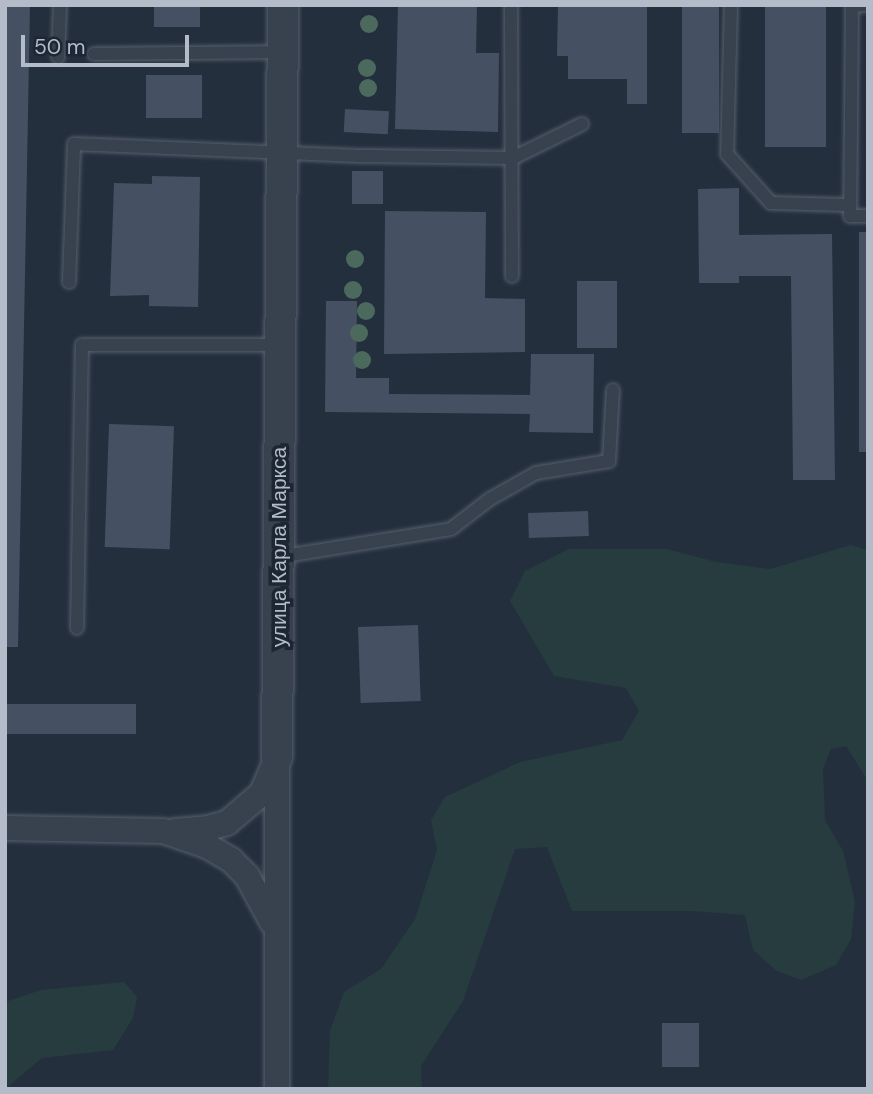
<!DOCTYPE html>
<html>
<head>
<meta charset="utf-8">
<style>
  body { margin:0 }
  #map { position:relative; width:873px; height:1094px; overflow:hidden; background:#242f3e; font-family:"DM Sans",sans-serif }
  div>[style] { position:absolute }
  .green>* { inset:0; background:#263c3f }
  .building>* { inset:0; background:#455162; transform-origin:0 0 }
  .roads { filter:drop-shadow(0 0 2px #565f6c) drop-shadow(0 0 2px #565f6c) }
  .service>* { height:12px; margin:-6px; padding:0 6px; transform-origin:6px; border-radius:6px; background:#38414e }
  .minor>* { height:24px; margin:-12px; padding:0 12px; transform-origin:12px; border-radius:12px; background:#38414e }
  .tertiary>* { height:30px; margin:-15px; padding:0 15px; transform-origin:15px; border-radius:15px; background:#38414e }
  .trees>* { width:18px; height:18px; margin:-9px; border-radius:50%; background:#4b6a5d }
  span { translate:-50% -50%; white-space:nowrap; text-align:center; line-height:1.15; -webkit-text-stroke:7px #1d2633; paint-order:stroke }
  .street-label { font-size:21px; color:#b4bcc9 }
  .frame { position:absolute; inset:0; border:7px solid #b4bcc9; pointer-events:none }
  .scale { position:absolute; left:21px; top:35px; width:168px; height:32px; box-sizing:border-box; border:4px solid #b4bcc9; border-top:0; padding-left:9px; font-size:21px; line-height:24px; white-space:nowrap; color:#b4bcc9; -webkit-text-stroke:5px #1d2633; paint-order:stroke }
</style>
</head>
<body>
<div id="map">
  <div class="green">
    <i style="clip-path:polygon(851px 545px,868px 550px,868px 781px,846px 746px,831px 749px,823px 769px,825px 820px,843px 851px,855px 902px,851px 939px,836px 965px,801px 980px,777px 971px,753px 950px,745px 915px,691px 911px,572px 911px,547px 847px,515px 849px,463px 1001px,421px 1066px,422px 1089px,328px 1089px,330px 1031px,344px 992px,381px 969px,415px 919px,437px 850px,431px 820px,445px 797px,520px 762px,622px 740px,639px 711px,626px 688px,554px 676px,510px 601px,525px 571px,569px 549px,667px 549px,716px 562px,770px 569px)"></i>
    <i style="clip-path:polygon(124px 982px,137px 997px,133px 1018px,113px 1050px,42px 1058px,5px 1089px,5px 1002px,41px 990px)"></i>
  </div>
  <div class="building">
    <i style="clip-path:polygon(5px 5px,30px 5px,18px 647px,5px 647px)"></i>
    <i style="left:154px;top:5px;width:46px;height:22px"></i>
    <i style="clip-path:polygon(398px 5px,477px 5px,476px 53px,499px 53px,498px 132px,395px 129px)"></i>
    <i style="clip-path:polygon(558px 5px,647px 5px,647px 104px,627px 104px,627px 79px,568px 79px,568px 56px,557px 56px)"></i>
    <i style="left:682px;top:5px;width:37px;height:128px"></i>
    <i style="left:765px;top:5px;width:61px;height:142px"></i>
    <i style="left:146px;top:75px;width:56px;height:43px"></i>
    <i style="left:345px;top:109px;width:44px;height:23px;rotate:3deg"></i>
    <i style="left:352px;top:171px;width:31px;height:33px"></i>
    <i style="clip-path:polygon(152px 176px,200px 177px,198px 307px,149px 306px,149px 295px,110px 296px,114px 183px,152px 184px)"></i>
    <i style="clip-path:polygon(739px 188px,739px 235px,832px 234px,835px 480px,793px 480px,791px 276px,739px 276px,739px 283px,699px 283px,698px 189px)"></i>
    <i style="clip-path:polygon(385px 211px,486px 212px,485px 298px,525px 299px,525px 352px,384px 354px)"></i>
    <i style="left:859px;top:232px;width:9px;height:220px"></i>
    <i style="left:577px;top:281px;width:40px;height:67px"></i>
    <i style="clip-path:polygon(326px 301px,357px 301px,356px 378px,389px 378px,389px 394px,530px 395px,531px 354px,594px 354px,593px 433px,529px 432px,530px 414px,325px 412px)"></i>
    <i style="left:109px;top:424px;width:65px;height:123px;rotate:2deg"></i>
    <i style="left:588px;top:511px;width:25px;height:60px;rotate:88deg"></i>
    <i style="left:418px;top:625px;width:76px;height:60px;rotate:88deg"></i>
    <i style="left:5px;top:704px;width:131px;height:30px"></i>
    <i style="left:662px;top:1023px;width:37px;height:44px"></i>
  </div>
  <div class="roads">
    <div class="service">
      <i style="left:511px;top:5px;width:271px;rotate:89.8deg"></i>
      <i style="left:731px;top:5px;width:149px;rotate:91.5deg"></i>
      <i style="left:727px;top:154px;width:66px;rotate:48.1deg"></i>
      <i style="left:771px;top:203px;width:78px;rotate:1.5deg"></i>
      <i style="left:852px;top:5px;width:211px;rotate:90.5deg"></i>
      <i style="left:850px;top:216px;width:18px"></i>
      <i style="left:852px;top:6px;width:16px;rotate:-4deg"></i>
      <i style="left:94px;top:54px;width:188px;rotate:-0.6deg"></i>
      <i style="left:58px;top:57px;width:52px;rotate:-87.8deg"></i>
      <i style="left:69px;top:282px;width:138px;rotate:-87.9deg"></i>
      <i style="left:74px;top:144px;width:292px;rotate:2.4deg"></i>
      <i style="left:366px;top:156px;width:147px;rotate:0.8deg"></i>
      <i style="left:513px;top:158px;width:77px;rotate:-26.2deg"></i>
      <i style="left:279px;top:557px;width:174px;rotate:-9.2deg"></i>
      <i style="left:451px;top:529px;width:49px;rotate:-37.6deg"></i>
      <i style="left:490px;top:499px;width:53px;rotate:-29.5deg"></i>
      <i style="left:536px;top:473px;width:74px;rotate:-9.3deg"></i>
      <i style="left:609px;top:461px;width:71px;rotate:-86.8deg"></i>
      <i style="left:77px;top:628px;width:283px;rotate:-89deg"></i>
      <i style="left:82px;top:345px;width:198px"></i>
    </div>
    <div class="minor">
      <i style="left:277px;top:757px;width:332px;rotate:90deg"></i>
      <i style="left:5px;top:828px;width:158px;rotate:1.1deg"></i>
      <i style="left:163px;top:831px;width:46px;rotate:18.8deg"></i>
      <i style="left:207px;top:846px;width:28px;rotate:30deg"></i>
      <i style="left:231px;top:860px;width:23px;rotate:45deg"></i>
      <i style="left:247px;top:876px;width:52px;rotate:61.5deg"></i>
      <i style="left:175px;top:831px;width:33px;rotate:-5deg"></i>
      <i style="left:208px;top:828px;width:20px;rotate:-15deg"></i>
      <i style="left:227px;top:823px;width:46px;rotate:-40.6deg"></i>
      <i style="left:262px;top:793px;width:28px;rotate:-67deg"></i>
    </div>
    <div class="tertiary">
      <i style="left:277px;top:757px;width:752px;rotate:-89.54deg"></i>
    </div>
  </div>
  <div class="trees">
    <i style="left:369px;top:24px"></i>
    <i style="left:367px;top:68px"></i>
    <i style="left:368px;top:88px"></i>
    <i style="left:355px;top:259px"></i>
    <i style="left:353px;top:290px"></i>
    <i style="left:366px;top:311px"></i>
    <i style="left:359px;top:333px"></i>
    <i style="left:362px;top:360px"></i>
  </div>
  <div class="street-label">
    <span style="left:279px;top:547px;rotate:-90deg">улица Карла Маркса</span>
  </div>
  <div class="frame"></div>
  <div class="scale">50 m</div>
</div>
</body>
</html>
